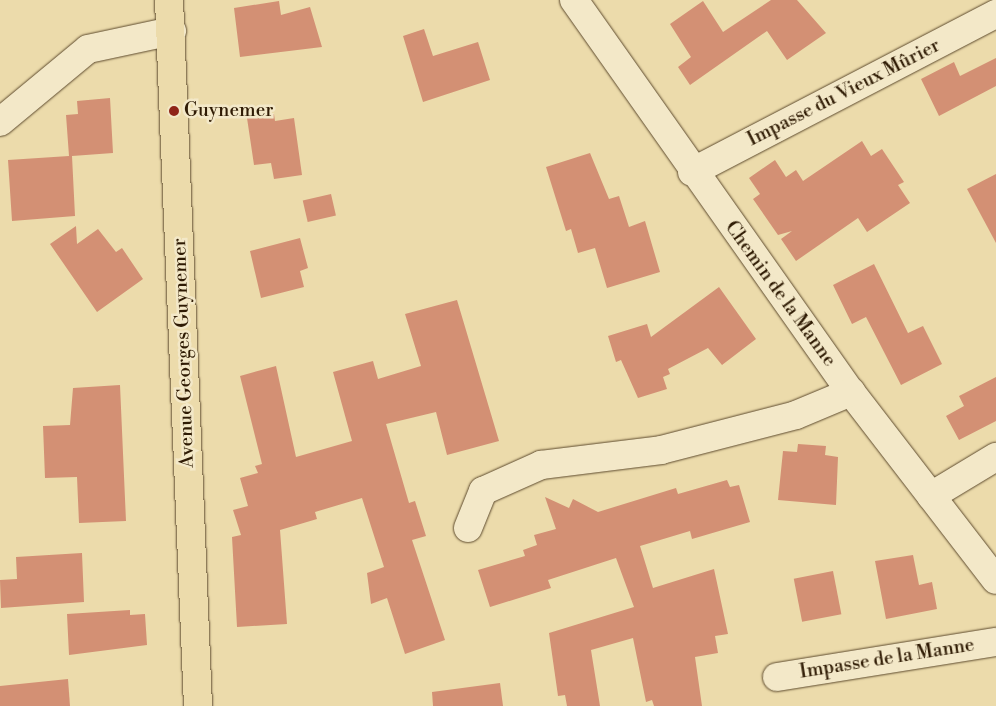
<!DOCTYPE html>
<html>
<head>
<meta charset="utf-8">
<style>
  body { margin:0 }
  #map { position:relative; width:996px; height:706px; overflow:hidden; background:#ecdbab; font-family:"Libre Bodoni",serif }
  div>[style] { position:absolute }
  .building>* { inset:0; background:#d39074; transform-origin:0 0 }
  .roads { filter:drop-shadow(0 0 1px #5e4b2e) drop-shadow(0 0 1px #5e4b2e) }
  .minor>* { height:28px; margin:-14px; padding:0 14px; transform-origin:14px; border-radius:14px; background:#f3e8c8 }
  .major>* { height:28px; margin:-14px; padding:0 14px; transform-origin:14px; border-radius:14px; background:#ecdbab }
  .dots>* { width:14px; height:14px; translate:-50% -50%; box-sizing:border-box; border:2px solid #f3e8c8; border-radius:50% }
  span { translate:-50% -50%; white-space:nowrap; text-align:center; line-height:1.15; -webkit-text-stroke:5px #f3e8c8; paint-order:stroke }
  .street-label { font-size:19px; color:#2f1b04 }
  .poi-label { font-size:19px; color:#2f1b04 }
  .left { translate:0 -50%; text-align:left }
</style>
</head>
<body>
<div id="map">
  <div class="building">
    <i style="clip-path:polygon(771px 0,797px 0,826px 33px,787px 60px,767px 31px,690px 85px,678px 67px,691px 57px,670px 24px,703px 1px,723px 32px)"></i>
    <i style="clip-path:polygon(279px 1px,281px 15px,310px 7px,322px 47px,240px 57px,234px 8px)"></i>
    <i style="clip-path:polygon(424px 29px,433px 56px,478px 42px,490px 80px,423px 102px,403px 36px)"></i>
    <i style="clip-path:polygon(996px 58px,996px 86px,939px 116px,921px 79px,954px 62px,960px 76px)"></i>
    <i style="clip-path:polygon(110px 98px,113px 153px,72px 156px,75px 216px,12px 221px,8px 160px,69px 156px,66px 115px,78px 114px,77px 101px)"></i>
    <i style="clip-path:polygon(274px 114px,275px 121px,294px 118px,302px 175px,274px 179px,271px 163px,254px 165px,247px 118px)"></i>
    <i style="clip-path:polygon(862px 141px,871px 156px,882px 149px,904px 182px,898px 185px,910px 203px,867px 232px,858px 218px,796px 261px,781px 239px,792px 231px,778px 235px,753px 199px,760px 194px,749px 178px,775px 160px,786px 177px,796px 170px,803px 181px)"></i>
    <i style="clip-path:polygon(590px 153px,609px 199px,619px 196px,629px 227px,645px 221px,660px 272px,607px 288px,595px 248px,578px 253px,571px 229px,566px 231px,546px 167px)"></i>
    <i style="clip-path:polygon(996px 174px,996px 243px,967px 189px)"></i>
    <i style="left:331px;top:194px;width:22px;height:29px;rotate:77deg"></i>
    <i style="clip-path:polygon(76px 226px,77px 244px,98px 229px,116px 252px,122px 248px,143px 279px,97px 312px,50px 244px)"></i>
    <i style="clip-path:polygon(300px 238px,308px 268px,300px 271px,304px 287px,261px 298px,250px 251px)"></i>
    <i style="clip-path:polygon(874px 264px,908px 333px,923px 326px,942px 364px,901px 385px,866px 317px,852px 324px,833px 285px)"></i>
    <i style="clip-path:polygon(719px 287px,756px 339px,722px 365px,708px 348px,668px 369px,670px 374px,663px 377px,667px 389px,638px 398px,621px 360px,616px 362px,608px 336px,647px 324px,651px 337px)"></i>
    <i style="clip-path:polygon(457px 300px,499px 441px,447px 455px,436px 412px,386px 424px,409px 503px,415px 501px,426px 536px,412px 540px,445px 640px,405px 654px,387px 598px,371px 604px,367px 573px,384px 567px,362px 498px,315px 512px,317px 519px,280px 530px,287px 624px,237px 627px,232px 537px,241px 535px,233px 510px,248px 506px,240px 478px,258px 473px,255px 466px,262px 464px,240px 376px,276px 366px,296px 457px,352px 441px,333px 372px,373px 361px,378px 379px,421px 366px,405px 314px)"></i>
    <i style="clip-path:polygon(996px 377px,996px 421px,959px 440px,946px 416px,964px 406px,959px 396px)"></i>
    <i style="clip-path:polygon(120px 385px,126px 521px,79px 523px,77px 477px,45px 478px,43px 426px,70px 425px,73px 388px)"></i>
    <i style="clip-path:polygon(798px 444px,826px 446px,825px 455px,838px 457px,836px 505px,778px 500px,783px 451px,797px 452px)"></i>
    <i style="clip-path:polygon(727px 480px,730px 487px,739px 485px,750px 522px,692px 539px,690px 531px,640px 546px,653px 588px,714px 569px,728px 634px,715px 636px,718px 653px,695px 657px,702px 706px,654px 706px,652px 700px,646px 702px,633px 638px,591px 650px,600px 706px,567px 706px,565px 695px,558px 696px,549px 633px,634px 607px,616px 558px,548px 580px,551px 588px,490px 607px,478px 570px,525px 556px,523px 550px,537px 545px,534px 535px,556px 529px,545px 497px,569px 508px,573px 499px,598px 512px,676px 488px,678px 494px)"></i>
    <i style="clip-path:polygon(82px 553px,84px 602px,1px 608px,0 580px,17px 579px,16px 557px)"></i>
    <i style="clip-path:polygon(913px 555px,919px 585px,932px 582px,937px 609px,886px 619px,875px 561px)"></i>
    <i style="left:833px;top:571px;width:44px;height:40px;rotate:79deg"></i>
    <i style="clip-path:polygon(130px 610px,130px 615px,145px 614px,147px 645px,69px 655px,67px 614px)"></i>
    <i style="clip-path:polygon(68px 679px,70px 706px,0 706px,0 686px)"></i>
    <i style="clip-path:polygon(500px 683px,503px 706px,433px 706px,432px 692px)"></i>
  </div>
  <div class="roads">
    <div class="minor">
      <i style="left:574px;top:0;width:480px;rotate:54.8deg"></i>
      <i style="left:851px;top:392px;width:237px;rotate:52.4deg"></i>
      <i style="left:0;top:122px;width:114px;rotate:-39.7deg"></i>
      <i style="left:88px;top:49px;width:86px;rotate:-12.1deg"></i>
      <i style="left:692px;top:172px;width:343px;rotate:-27.5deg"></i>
      <i style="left:931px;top:496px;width:76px;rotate:-31deg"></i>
      <i style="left:468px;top:528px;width:40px;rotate:-68deg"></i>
      <i style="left:483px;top:491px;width:64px;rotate:-24.1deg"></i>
      <i style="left:541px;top:465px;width:121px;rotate:-7.1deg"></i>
      <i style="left:661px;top:450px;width:139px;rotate:-14.5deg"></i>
      <i style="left:796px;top:415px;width:60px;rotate:-22.7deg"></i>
      <i style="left:777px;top:677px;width:222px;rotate:-9.1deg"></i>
    </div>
    <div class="major">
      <i style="left:169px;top:0;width:707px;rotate:87.65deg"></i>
    </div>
  </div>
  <div class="dots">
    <i style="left:174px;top:111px;background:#8f2418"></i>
  </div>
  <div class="street-label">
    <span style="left:844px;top:93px;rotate:-27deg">Impasse du Vieux Mûrier</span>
    <span style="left:780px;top:294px;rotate:54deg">Chemin de la Manne</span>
    <span style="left:184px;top:353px;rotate:-92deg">Avenue Georges Guynemer</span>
    <span style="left:887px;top:659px;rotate:-9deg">Impasse de la Manne</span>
  </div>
  <div class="poi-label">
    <span class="left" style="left:184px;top:111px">Guynemer</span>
  </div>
</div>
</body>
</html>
